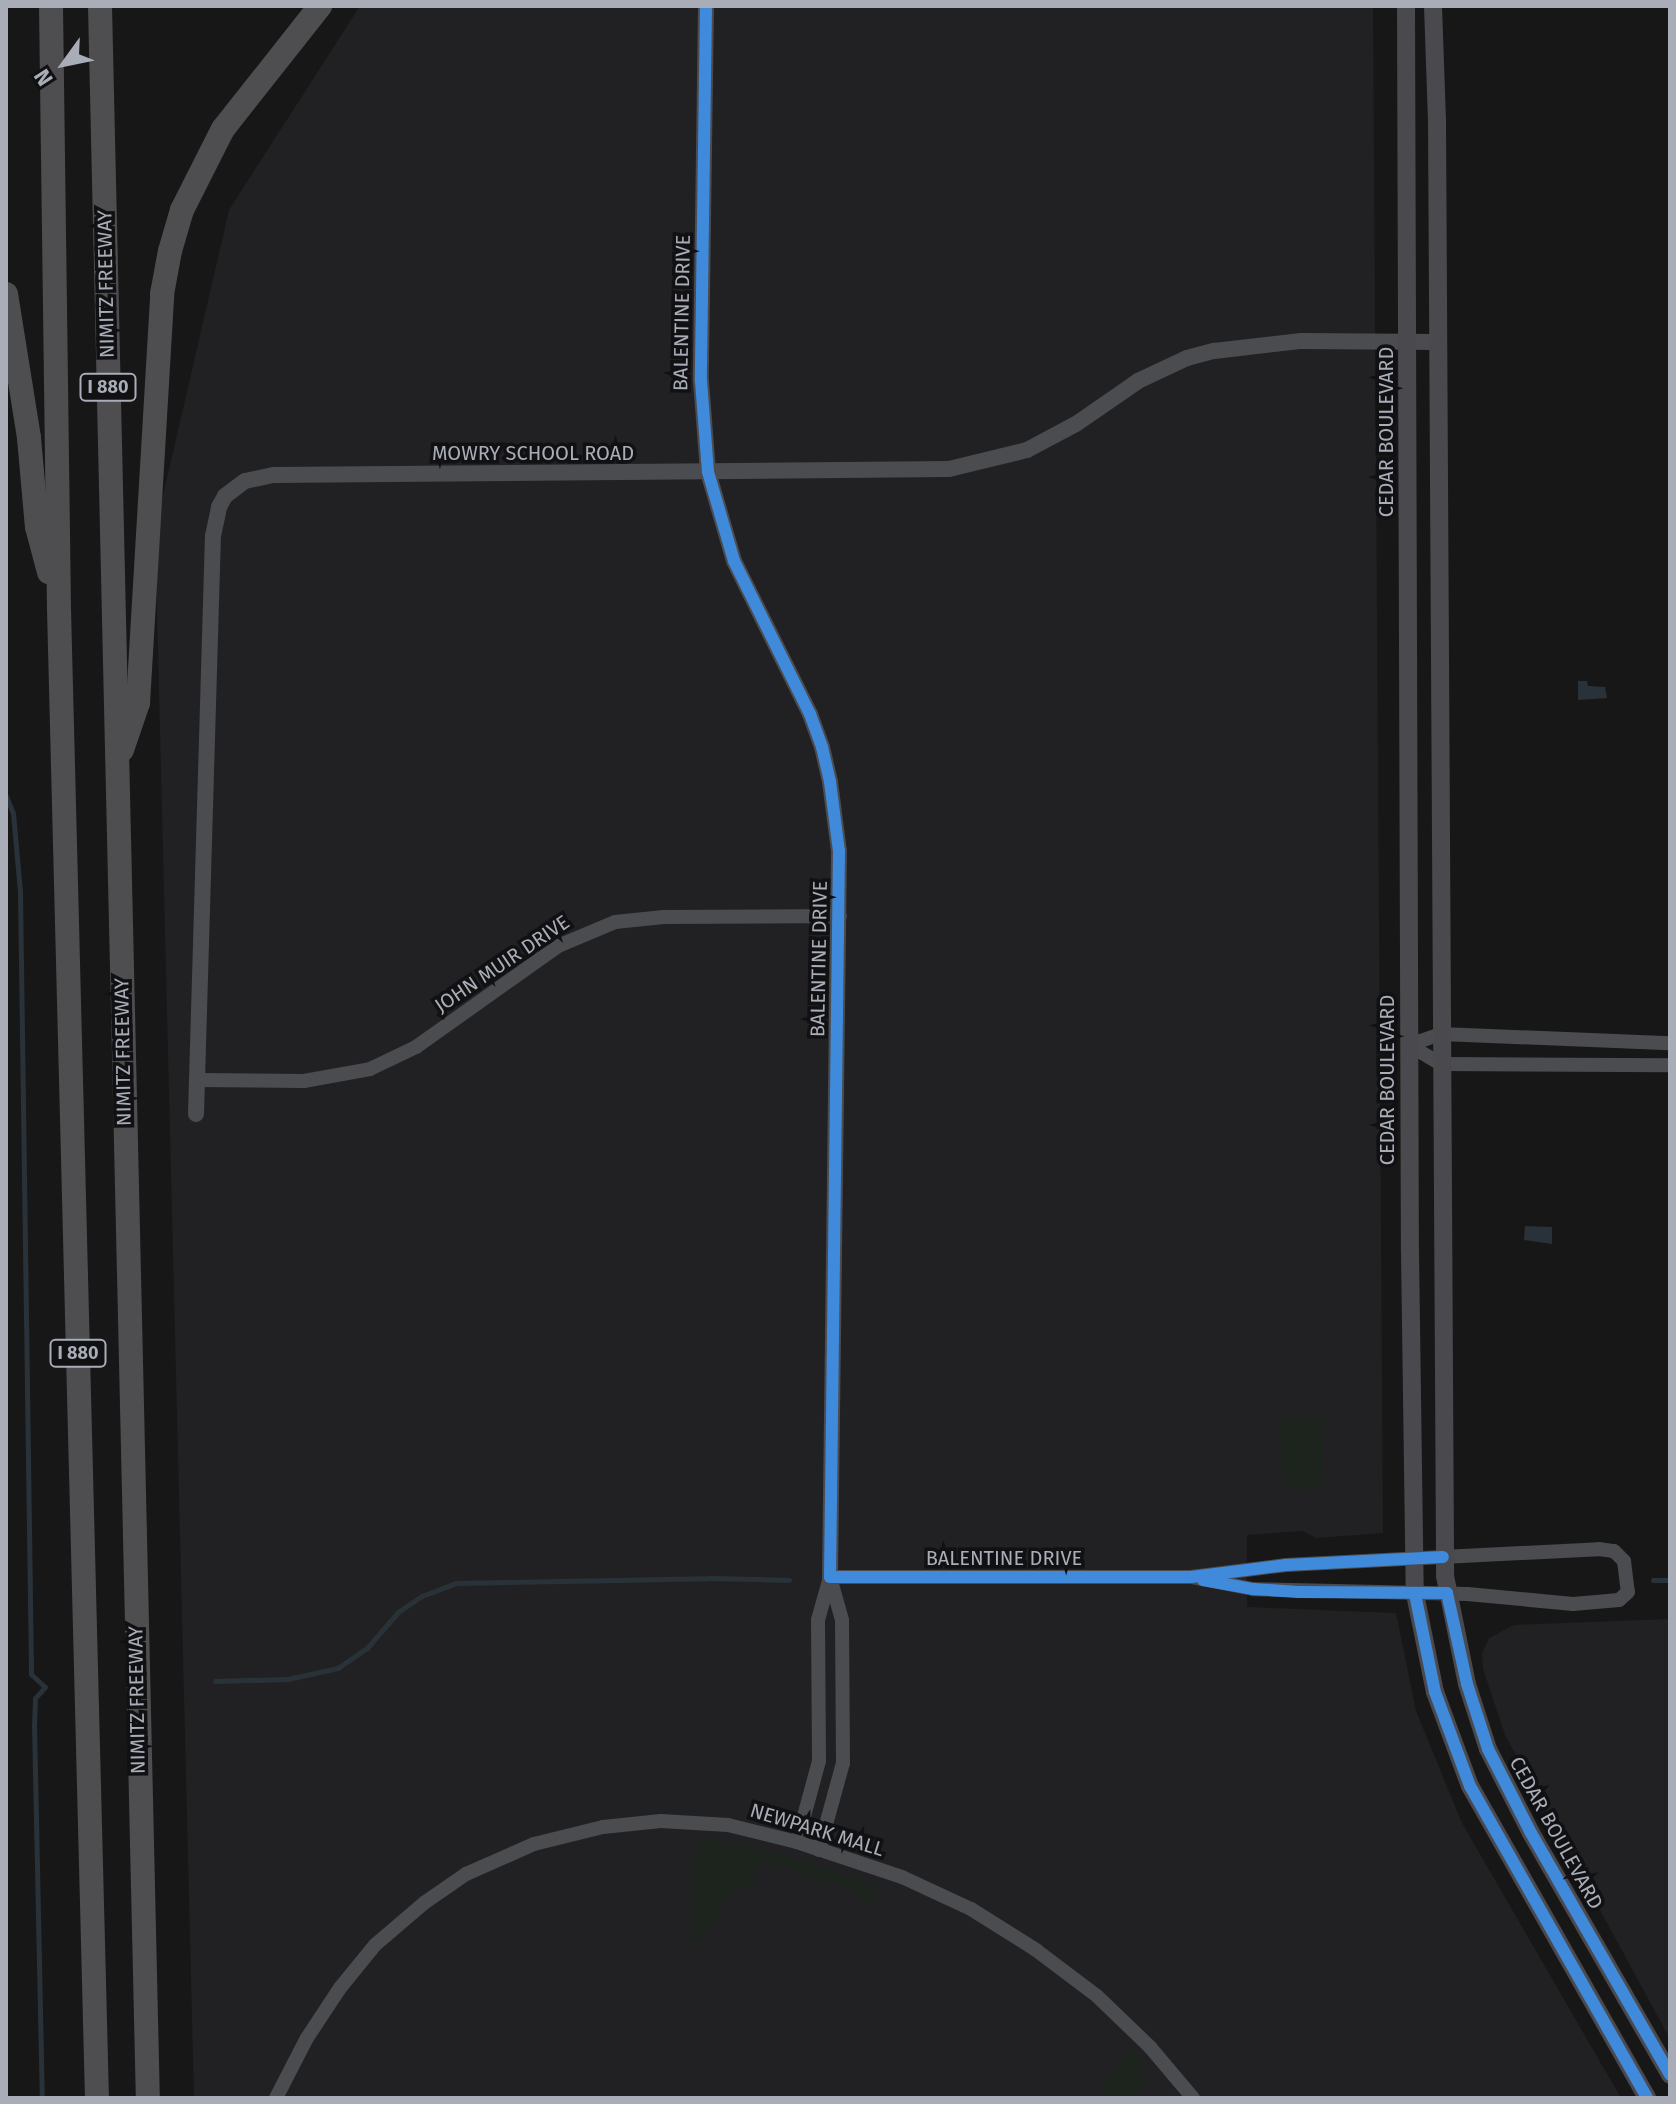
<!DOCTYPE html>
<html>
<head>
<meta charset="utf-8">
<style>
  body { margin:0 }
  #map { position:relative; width:1676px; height:2104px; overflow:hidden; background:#171717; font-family:"Fira Sans",sans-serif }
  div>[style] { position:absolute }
  .built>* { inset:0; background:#212123 }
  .green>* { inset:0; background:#1d241e }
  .water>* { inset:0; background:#2a3239 }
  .stream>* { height:5px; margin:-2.5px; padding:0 2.5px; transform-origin:2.5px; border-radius:2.5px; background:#2a3239 }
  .minor>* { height:14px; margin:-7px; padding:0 7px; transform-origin:7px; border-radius:7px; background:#4b4c50 }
  .tertiary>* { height:16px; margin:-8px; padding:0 8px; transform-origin:8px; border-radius:8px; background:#4b4c50 }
  .secondary>* { height:18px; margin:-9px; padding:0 9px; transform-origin:9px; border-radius:9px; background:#4a4a4e }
  .motorway>* { height:24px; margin:-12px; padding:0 12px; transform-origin:12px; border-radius:12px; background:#4e4e51 }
  .cycleway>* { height:12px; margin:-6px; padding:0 6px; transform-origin:6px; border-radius:6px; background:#408adc }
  span { translate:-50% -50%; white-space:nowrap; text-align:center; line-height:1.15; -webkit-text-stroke:7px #111113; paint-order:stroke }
  .shield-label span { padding:2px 6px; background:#111113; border:2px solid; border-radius:6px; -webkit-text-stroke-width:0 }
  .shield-label { font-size:18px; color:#a8adb8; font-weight:700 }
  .street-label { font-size:20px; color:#a8adb8 }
  .frame { position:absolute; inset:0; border:8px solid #a8adb8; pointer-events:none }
  .north { position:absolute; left:24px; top:24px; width:80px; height:80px; -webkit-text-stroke:6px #111113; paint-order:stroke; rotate:237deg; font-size:22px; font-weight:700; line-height:32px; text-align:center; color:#a8adb8 }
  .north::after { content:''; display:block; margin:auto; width:28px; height:36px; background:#a8adb8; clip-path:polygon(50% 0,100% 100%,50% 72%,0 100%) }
</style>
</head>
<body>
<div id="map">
  <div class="built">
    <i style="clip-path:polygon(360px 6px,1373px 6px,1383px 1533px,1316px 1538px,1303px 1531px,1247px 1535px,1247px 1607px,1396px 1613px,1416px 1711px,1462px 1823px,1621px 2098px,194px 2098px,155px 530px,229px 210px)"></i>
    <i style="clip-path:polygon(1670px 1619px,1670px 2039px,1505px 1735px,1483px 1669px,1482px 1654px,1489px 1638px,1514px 1625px)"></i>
  </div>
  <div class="green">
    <i style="clip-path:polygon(1325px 1417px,1322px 1489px,1283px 1489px,1280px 1418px)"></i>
    <i style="clip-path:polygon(709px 1840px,772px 1851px,876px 1885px,879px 1899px,867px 1904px,859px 1901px,861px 1893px,766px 1861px,748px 1888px,736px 1885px,696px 1947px,696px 1856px,701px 1844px)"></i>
    <i style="clip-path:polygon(1130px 2049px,1144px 2064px,1142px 2084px,1125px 2098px,1098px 2098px)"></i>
  </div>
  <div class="water">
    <i style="clip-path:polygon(1578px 681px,1587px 681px,1588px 686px,1605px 687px,1607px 698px,1578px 700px)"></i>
    <i style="clip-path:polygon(1525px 1226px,1552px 1227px,1552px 1244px,1524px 1240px)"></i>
  </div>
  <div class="stream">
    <i style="left:6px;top:796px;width:18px;rotate:68deg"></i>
    <i style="left:13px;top:813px;width:79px;rotate:84.9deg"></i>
    <i style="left:20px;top:892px;width:782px;rotate:89.19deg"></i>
    <i style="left:31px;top:1674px;width:19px;rotate:43deg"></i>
    <i style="left:45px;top:1687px;width:15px;rotate:132deg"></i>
    <i style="left:35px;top:1698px;width:26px;rotate:92deg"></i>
    <i style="left:34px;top:1724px;width:374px;rotate:88.8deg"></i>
    <i style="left:1653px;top:1580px;width:17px"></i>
    <i style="left:215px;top:1681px;width:73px;rotate:-1.6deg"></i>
    <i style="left:288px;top:1679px;width:51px;rotate:-12.4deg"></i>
    <i style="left:338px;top:1668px;width:35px;rotate:-35deg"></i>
    <i style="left:367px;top:1648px;width:48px;rotate:-49.3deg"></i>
    <i style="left:398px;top:1612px;width:29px;rotate:-34deg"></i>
    <i style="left:422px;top:1596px;width:36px;rotate:-21deg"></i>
    <i style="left:456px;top:1583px;width:253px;rotate:-1.1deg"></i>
    <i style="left:709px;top:1578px;width:80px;rotate:1.4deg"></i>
  </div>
  <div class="minor">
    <i style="left:1409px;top:1045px;width:37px;rotate:31deg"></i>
    <i style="left:1441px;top:1064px;width:229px;rotate:0.3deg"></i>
    <i style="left:1409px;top:1045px;width:34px;rotate:-19deg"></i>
    <i style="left:1441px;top:1034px;width:229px;rotate:2.3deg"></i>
    <i style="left:196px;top:1080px;width:108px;rotate:0.5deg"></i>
    <i style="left:304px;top:1081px;width:67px;rotate:-10.3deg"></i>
    <i style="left:370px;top:1069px;width:51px;rotate:-25.6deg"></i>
    <i style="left:416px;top:1047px;width:174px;rotate:-35.4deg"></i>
    <i style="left:558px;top:946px;width:62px;rotate:-22.8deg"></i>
    <i style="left:615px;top:922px;width:49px;rotate:-5.8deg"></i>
    <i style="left:664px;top:917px;width:176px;rotate:-0.3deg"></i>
    <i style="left:830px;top:1577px;width:361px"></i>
    <i style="left:1191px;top:1577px;width:96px;rotate:-7.2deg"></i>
    <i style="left:1286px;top:1565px;width:313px;rotate:-2.9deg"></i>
    <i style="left:1599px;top:1549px;width:15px;rotate:8deg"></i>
    <i style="left:1614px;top:1551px;width:14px;rotate:45deg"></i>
    <i style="left:1624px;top:1561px;width:31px;rotate:83deg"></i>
    <i style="left:1628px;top:1592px;width:12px;rotate:138deg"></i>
    <i style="left:1619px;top:1600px;width:46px;rotate:175deg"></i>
    <i style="left:1573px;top:1604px;width:106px;rotate:-174.6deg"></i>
    <i style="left:1467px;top:1594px;width:214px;rotate:-178.7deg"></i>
    <i style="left:1253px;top:1589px;width:63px;rotate:-169deg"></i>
    <i style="left:797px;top:1842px;width:84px;rotate:-74.8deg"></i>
    <i style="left:819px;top:1761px;width:141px;rotate:-90.4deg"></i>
    <i style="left:818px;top:1620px;width:45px;rotate:-74.4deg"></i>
    <i style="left:819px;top:1850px;width:90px;rotate:-74.6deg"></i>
    <i style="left:843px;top:1763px;width:143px;rotate:-90.4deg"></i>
    <i style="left:842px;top:1620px;width:45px;rotate:-105.6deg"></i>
    <i style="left:276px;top:2098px;width:68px;rotate:-62.7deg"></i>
    <i style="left:307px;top:2038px;width:60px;rotate:-56.6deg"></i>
    <i style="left:340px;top:1988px;width:55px;rotate:-50.9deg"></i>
    <i style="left:375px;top:1945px;width:65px;rotate:-40.6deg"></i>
    <i style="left:424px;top:1903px;width:51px;rotate:-34.6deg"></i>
    <i style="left:466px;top:1874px;width:74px;rotate:-23.8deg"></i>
    <i style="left:534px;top:1844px;width:71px;rotate:-13.8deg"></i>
    <i style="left:603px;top:1827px;width:58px;rotate:-5.9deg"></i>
    <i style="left:661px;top:1821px;width:67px;rotate:3.4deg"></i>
    <i style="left:728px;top:1825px;width:71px;rotate:13.8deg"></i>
    <i style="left:797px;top:1842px;width:111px;rotate:18.4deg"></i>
    <i style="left:902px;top:1877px;width:76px;rotate:24.9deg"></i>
    <i style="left:971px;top:1909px;width:77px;rotate:32.2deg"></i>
    <i style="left:1036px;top:1950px;width:76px;rotate:37deg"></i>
    <i style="left:1097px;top:1996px;width:74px;rotate:43.9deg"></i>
    <i style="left:1150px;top:2047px;width:67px;rotate:49.9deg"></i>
  </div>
  <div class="tertiary">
    <i style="left:706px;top:6px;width:375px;rotate:90.8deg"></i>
    <i style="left:701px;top:381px;width:91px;rotate:85.6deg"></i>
    <i style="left:708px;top:472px;width:93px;rotate:73.7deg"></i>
    <i style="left:734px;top:561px;width:171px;rotate:63.6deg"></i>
    <i style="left:810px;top:714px;width:35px;rotate:70deg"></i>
    <i style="left:822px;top:747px;width:36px;rotate:77deg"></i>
    <i style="left:830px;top:782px;width:70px;rotate:82.6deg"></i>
    <i style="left:839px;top:851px;width:726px;rotate:90.71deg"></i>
    <i style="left:196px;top:1114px;width:578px;rotate:-88.32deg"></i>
    <i style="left:213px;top:536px;width:30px;rotate:-78deg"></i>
    <i style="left:219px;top:507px;width:13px;rotate:-61deg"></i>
    <i style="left:225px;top:496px;width:25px;rotate:-37deg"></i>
    <i style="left:245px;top:481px;width:30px;rotate:-12deg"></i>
    <i style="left:274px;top:475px;width:675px;rotate:-0.51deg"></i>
    <i style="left:949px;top:469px;width:80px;rotate:-13.7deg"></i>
    <i style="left:1027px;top:450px;width:55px;rotate:-28deg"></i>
    <i style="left:1076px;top:424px;width:75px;rotate:-34.7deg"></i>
    <i style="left:1138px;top:381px;width:54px;rotate:-25.1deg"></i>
    <i style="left:1187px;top:358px;width:28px;rotate:-15deg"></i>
    <i style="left:1214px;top:351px;width:88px;rotate:-6.6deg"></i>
    <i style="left:1301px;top:341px;width:137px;rotate:0.4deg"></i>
  </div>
  <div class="secondary">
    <i style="left:1406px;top:6px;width:1246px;rotate:89.82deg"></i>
    <i style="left:1410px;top:1252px;width:342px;rotate:89.2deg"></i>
    <i style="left:1415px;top:1594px;width:100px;rotate:78.5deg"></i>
    <i style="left:1435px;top:1692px;width:100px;rotate:69.6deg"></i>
    <i style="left:1470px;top:1786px;width:359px;rotate:60.4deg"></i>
    <i style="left:1433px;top:6px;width:115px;rotate:88deg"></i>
    <i style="left:1437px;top:121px;width:1455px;rotate:89.68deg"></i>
    <i style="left:1445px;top:1576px;width:110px;rotate:78.5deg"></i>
    <i style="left:1467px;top:1684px;width:68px;rotate:72.1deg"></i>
    <i style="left:1488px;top:1749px;width:94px;rotate:62.9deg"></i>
    <i style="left:1531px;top:1833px;width:279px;rotate:60.1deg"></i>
  </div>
  <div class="motorway">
    <i style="left:51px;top:6px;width:603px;rotate:89.24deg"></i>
    <i style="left:59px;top:609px;width:1489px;rotate:88.54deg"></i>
    <i style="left:100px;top:6px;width:2093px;rotate:88.69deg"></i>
    <i style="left:6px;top:294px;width:146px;rotate:80.9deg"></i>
    <i style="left:29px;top:438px;width:89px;rotate:84.9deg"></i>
    <i style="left:37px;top:527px;width:47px;rotate:75.1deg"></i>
    <i style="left:122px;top:750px;width:50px;rotate:-71.2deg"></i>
    <i style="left:138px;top:703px;width:410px;rotate:-86.6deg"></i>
    <i style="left:162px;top:294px;width:44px;rotate:-79.5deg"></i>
    <i style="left:170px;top:251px;width:43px;rotate:-73.7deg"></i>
    <i style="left:182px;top:210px;width:91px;rotate:-63.2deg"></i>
    <i style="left:223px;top:129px;width:157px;rotate:-51.7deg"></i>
  </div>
  <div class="cycleway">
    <i style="left:706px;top:6px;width:375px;rotate:90.8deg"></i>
    <i style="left:701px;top:381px;width:91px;rotate:85.6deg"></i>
    <i style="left:708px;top:472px;width:93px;rotate:73.7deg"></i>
    <i style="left:734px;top:561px;width:171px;rotate:63.6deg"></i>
    <i style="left:810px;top:714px;width:35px;rotate:70deg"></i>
    <i style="left:822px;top:747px;width:36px;rotate:77deg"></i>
    <i style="left:830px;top:782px;width:70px;rotate:82.6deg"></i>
    <i style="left:839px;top:851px;width:726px;rotate:90.71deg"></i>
    <i style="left:830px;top:1577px;width:361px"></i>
    <i style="left:1191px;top:1577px;width:96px;rotate:-7.2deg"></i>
    <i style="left:1286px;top:1565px;width:157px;rotate:-2.9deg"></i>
    <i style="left:1203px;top:1580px;width:51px;rotate:10.2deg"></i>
    <i style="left:1253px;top:1589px;width:45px;rotate:3.8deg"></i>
    <i style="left:1298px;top:1592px;width:149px;rotate:0.4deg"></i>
    <i style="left:1447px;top:1593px;width:93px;rotate:77.6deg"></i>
    <i style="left:1467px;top:1684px;width:68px;rotate:72.1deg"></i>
    <i style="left:1488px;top:1749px;width:94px;rotate:62.9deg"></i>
    <i style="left:1531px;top:1833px;width:279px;rotate:60.1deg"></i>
    <i style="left:1415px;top:1594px;width:100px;rotate:78.5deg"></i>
    <i style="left:1435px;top:1692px;width:100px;rotate:69.6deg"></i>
    <i style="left:1470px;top:1786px;width:359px;rotate:60.4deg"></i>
  </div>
  <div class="shield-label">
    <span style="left:108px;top:387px">I 880</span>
    <span style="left:78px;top:1353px">I 880</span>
  </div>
  <div class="street-label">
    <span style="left:106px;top:284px;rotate:-91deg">NIMITZ FREEWAY</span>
    <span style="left:682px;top:313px;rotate:-89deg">BALENTINE DRIVE</span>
    <span style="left:1386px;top:432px;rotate:-90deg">CEDAR BOULEVARD</span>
    <span style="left:533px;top:453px">MOWRY SCHOOL ROAD</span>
    <span style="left:819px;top:959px;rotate:-89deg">BALENTINE DRIVE</span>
    <span style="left:502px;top:964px;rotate:-34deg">JOHN MUIR DRIVE</span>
    <span style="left:123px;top:1052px;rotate:-91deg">NIMITZ FREEWAY</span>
    <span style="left:1387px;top:1080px;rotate:-90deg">CEDAR BOULEVARD</span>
    <span style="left:1004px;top:1558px">BALENTINE DRIVE</span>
    <span style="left:137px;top:1700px;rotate:-91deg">NIMITZ FREEWAY</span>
    <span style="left:817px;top:1830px;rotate:17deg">NEWPARK MALL</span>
    <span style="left:1556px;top:1833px;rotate:61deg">CEDAR BOULEVARD</span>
  </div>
  <div class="frame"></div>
  <div class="north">N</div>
</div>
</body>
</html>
